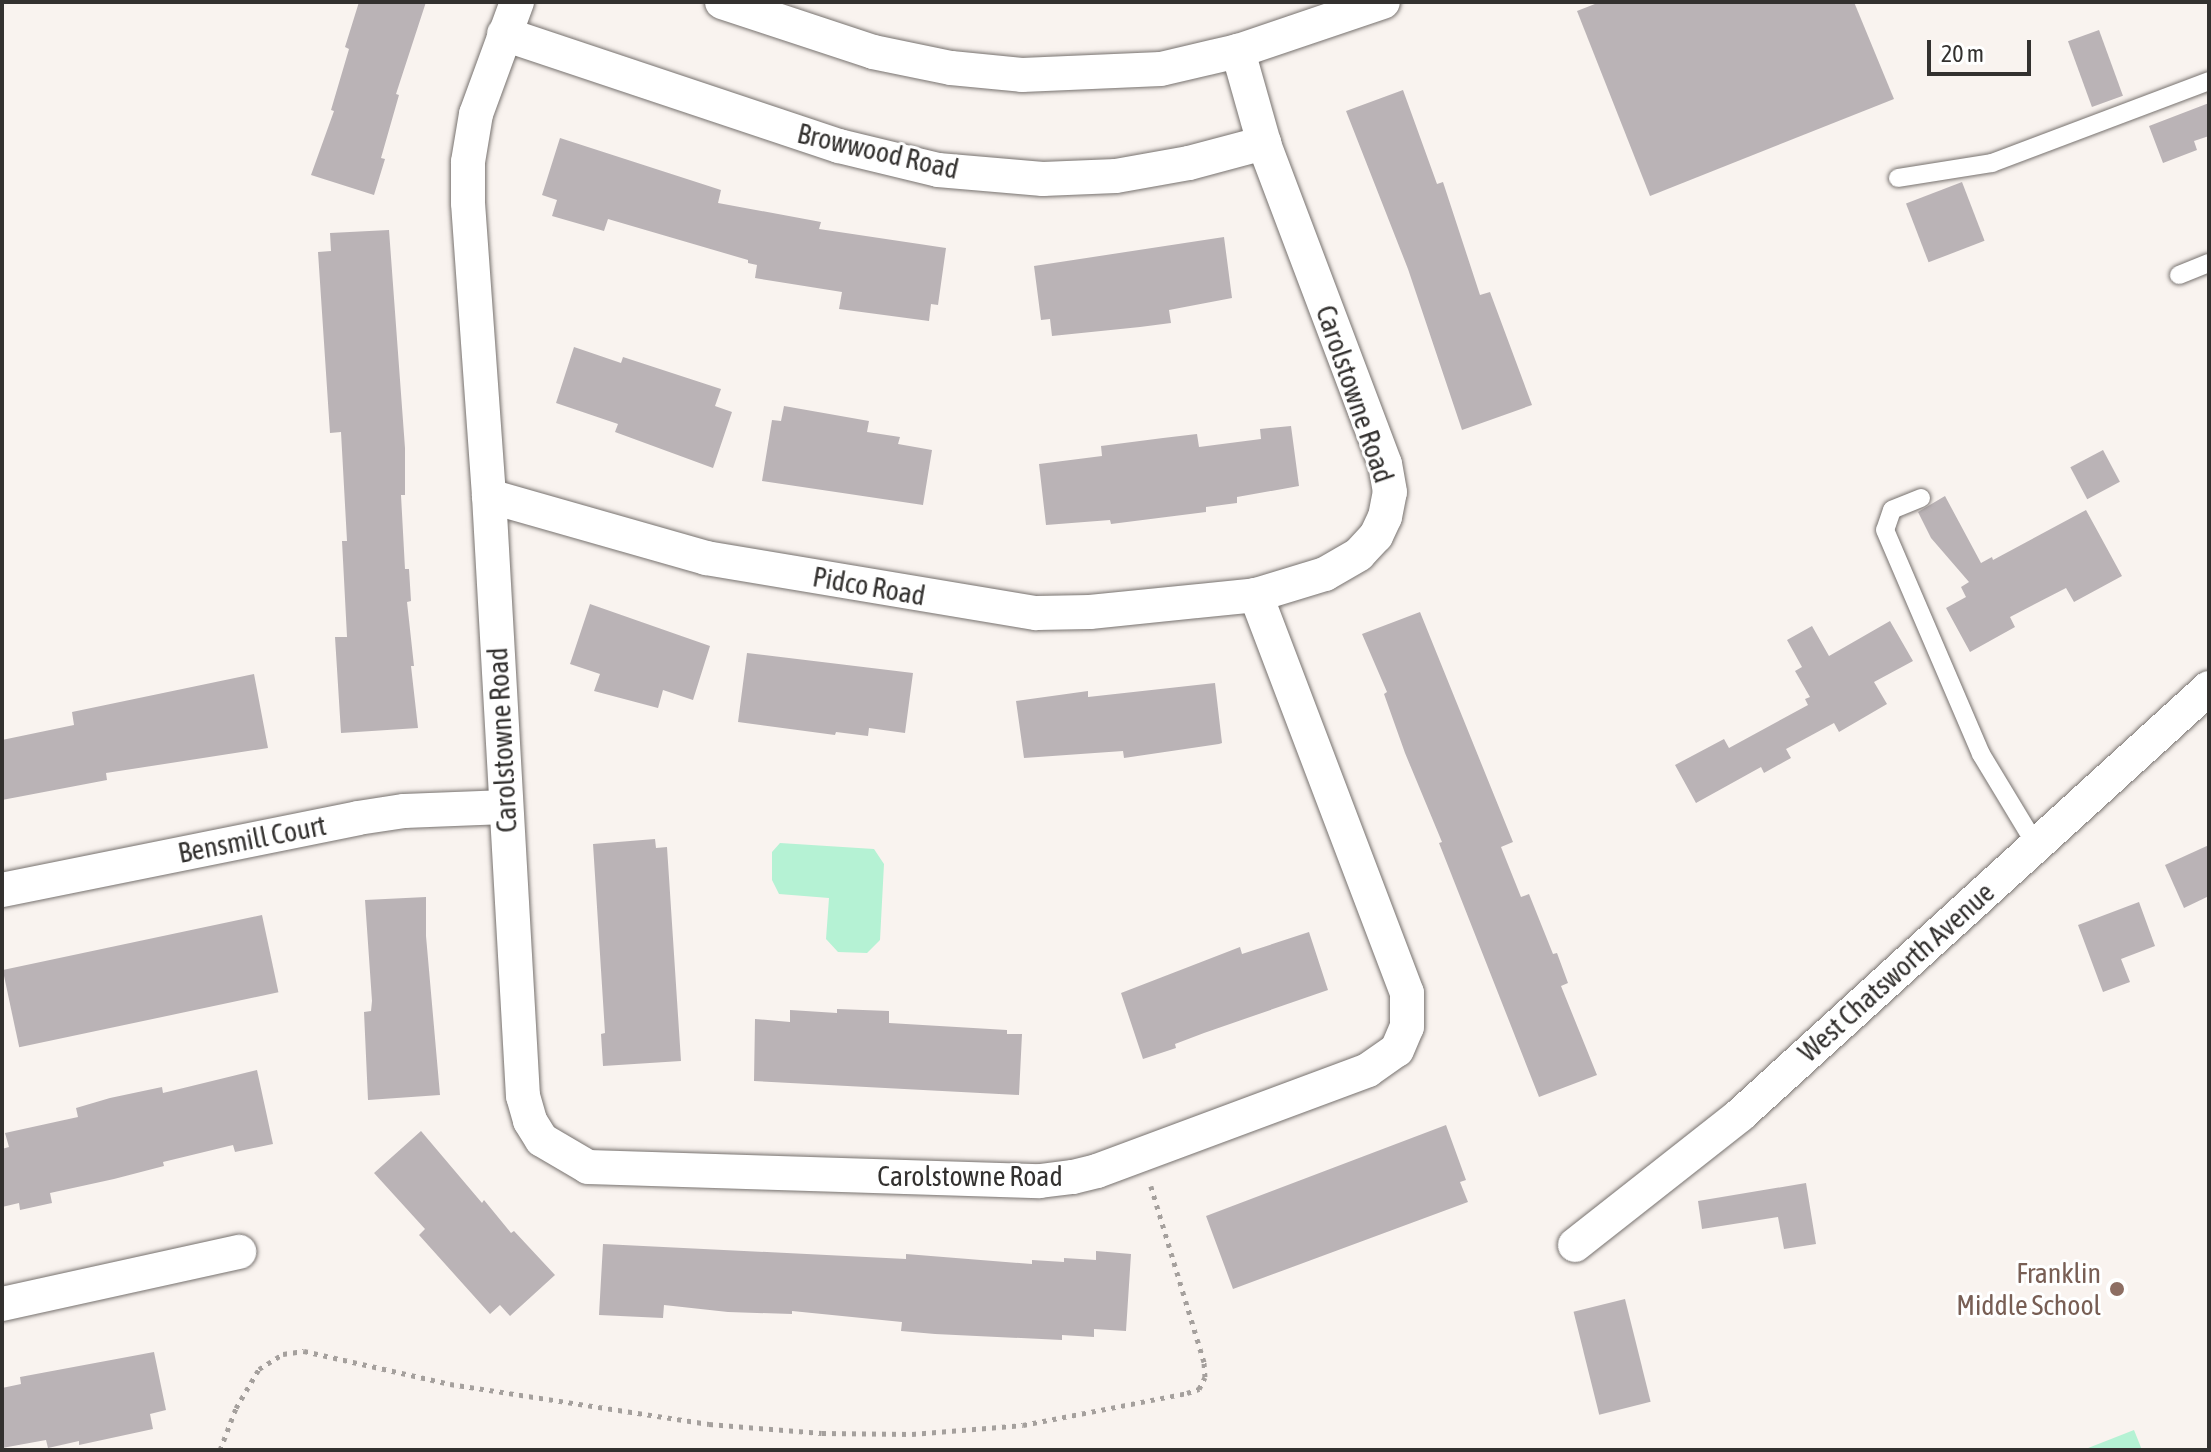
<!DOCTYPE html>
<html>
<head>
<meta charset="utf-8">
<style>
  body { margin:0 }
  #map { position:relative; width:2211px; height:1452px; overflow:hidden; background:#f9f3ef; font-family:"Asap Condensed",sans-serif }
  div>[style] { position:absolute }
  .green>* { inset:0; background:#b5f2d4 }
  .building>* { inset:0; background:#bab3b6; transform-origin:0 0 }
  .path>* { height:5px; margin-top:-2.5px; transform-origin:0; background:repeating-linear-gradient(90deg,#a5a09d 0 4px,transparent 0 10px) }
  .roads { filter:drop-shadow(0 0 2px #77726f) drop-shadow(0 0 2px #77726f) }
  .service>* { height:18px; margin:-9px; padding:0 9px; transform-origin:9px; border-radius:9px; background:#fff }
  .minor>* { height:34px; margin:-17px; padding:0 17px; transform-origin:17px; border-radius:17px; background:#fff }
  .dots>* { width:22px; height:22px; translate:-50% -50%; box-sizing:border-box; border:4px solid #fff; border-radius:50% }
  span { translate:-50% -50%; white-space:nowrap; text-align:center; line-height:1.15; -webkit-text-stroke:6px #fff; paint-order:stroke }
  .street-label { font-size:28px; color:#33312f }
  .education-label { font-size:28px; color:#785e54 }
  .right { translate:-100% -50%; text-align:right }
  .frame { position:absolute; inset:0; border:4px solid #33312f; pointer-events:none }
  .scale { position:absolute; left:1927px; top:40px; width:104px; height:36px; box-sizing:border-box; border:4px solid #33312f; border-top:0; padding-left:10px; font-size:24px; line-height:28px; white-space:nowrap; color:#33312f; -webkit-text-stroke:6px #fff; paint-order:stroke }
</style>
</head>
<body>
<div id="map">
  <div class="green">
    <i style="clip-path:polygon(780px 843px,874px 849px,884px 864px,880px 940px,867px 953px,838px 952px,826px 939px,829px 898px,779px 894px,772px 880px,772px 852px)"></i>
    <i style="clip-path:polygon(2134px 1430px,2142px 1450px,2083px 1450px)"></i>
  </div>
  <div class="building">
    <i style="clip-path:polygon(359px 2px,426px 2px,396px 94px,399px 95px,381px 158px,385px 159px,374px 195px,311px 175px,334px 111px,331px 110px,349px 49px,345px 47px)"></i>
    <i style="clip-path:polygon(1600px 2px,1854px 2px,1894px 99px,1650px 196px,1577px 11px)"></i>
    <i style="left:2099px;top:30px;width:70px;height:33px;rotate:70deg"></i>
    <i style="clip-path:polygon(1403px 90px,1437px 184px,1443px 182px,1480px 295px,1490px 292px,1532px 405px,1462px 430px,1408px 269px,1346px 111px)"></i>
    <i style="clip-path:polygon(2209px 103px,2209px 136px,2194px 141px,2197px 150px,2163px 163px,2149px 126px)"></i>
    <i style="clip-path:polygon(560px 138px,721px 190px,718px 203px,821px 222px,819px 229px,946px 248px,938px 305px,931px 304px,929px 321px,839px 309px,842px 292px,755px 278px,757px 265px,748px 263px,748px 260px,608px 219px,604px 231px,552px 216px,557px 200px,542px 195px)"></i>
    <i style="left:1962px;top:182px;width:63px;height:60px;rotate:69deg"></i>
    <i style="clip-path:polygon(389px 230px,405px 448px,405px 495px,401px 495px,405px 569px,409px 569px,411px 601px,407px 602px,414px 666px,411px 666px,418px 728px,341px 733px,335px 637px,347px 637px,342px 541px,347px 541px,341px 432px,330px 433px,318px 252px,331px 251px,330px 233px)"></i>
    <i style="clip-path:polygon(1224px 237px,1232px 298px,1169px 310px,1171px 323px,1140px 327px,1052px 336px,1050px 319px,1041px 320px,1034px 266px)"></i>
    <i style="clip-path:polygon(574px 347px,621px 363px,623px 357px,721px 389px,715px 406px,732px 412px,713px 468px,615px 432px,618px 424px,556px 403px)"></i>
    <i style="clip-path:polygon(784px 406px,869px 421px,867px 432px,900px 437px,898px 444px,932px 450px,923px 505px,762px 481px,772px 420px,781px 421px)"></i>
    <i style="clip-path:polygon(1291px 426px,1299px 486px,1237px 497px,1237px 503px,1206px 507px,1206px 512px,1111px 524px,1110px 520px,1046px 525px,1039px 464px,1102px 456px,1101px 446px,1163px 438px,1197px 434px,1199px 447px,1261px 439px,1260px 429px)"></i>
    <i style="left:2103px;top:450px;width:36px;height:37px;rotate:62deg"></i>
    <i style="clip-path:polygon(1945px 496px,1981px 563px,1992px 557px,1993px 560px,2086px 510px,2122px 576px,2074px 602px,2066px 588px,2010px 617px,2015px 627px,1970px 652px,1946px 608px,1966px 597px,1961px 587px,1969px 582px,1931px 538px,1918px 512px)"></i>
    <i style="clip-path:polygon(590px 604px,710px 646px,693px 700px,663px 690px,658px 708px,594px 691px,600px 674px,570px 664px)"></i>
    <i style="clip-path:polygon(1420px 612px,1513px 842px,1501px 847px,1521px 897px,1529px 894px,1553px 954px,1557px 953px,1568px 983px,1561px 986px,1597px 1075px,1539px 1097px,1439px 843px,1442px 842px,1405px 753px,1384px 694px,1387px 692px,1362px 634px)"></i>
    <i style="clip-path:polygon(1890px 621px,1913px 661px,1874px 682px,1887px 704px,1839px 732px,1834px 723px,1786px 749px,1791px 758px,1764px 773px,1761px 767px,1696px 803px,1675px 765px,1724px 739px,1729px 748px,1808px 705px,1805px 699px,1810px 697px,1795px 671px,1802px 667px,1787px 640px,1812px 626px,1829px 656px)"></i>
    <i style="clip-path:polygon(747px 653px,913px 673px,905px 733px,869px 728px,868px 736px,836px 732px,835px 735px,738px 722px)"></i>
    <i style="clip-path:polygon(254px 674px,268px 748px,106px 773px,107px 780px,2px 800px,2px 740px,74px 725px,72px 712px)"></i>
    <i style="clip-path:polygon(1215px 683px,1222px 743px,1219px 744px,1124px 758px,1123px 751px,1024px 758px,1016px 701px,1088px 691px,1088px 697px)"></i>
    <i style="clip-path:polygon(655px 839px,656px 848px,667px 847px,681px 1061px,603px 1066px,601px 1034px,605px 1033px,593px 844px)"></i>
    <i style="clip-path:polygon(2209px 845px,2209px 896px,2184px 908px,2165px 865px)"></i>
    <i style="clip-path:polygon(426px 897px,426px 936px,440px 1095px,368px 1100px,364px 1012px,371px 1011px,372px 1001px,365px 900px)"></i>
    <i style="clip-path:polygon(2139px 902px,2155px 946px,2121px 959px,2130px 982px,2103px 992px,2078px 925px)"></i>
    <i style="left:262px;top:915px;width:79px;height:265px;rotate:78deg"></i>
    <i style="clip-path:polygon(1309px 932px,1328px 990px,1204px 1033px,1175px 1044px,1176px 1048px,1143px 1059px,1121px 993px,1240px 947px,1242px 954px)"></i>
    <i style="clip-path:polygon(837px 1009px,889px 1011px,889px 1023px,1007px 1030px,1007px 1034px,1022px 1034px,1019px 1095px,754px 1081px,755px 1019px,790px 1022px,790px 1010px,837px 1013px)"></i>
    <i style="clip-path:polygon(257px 1070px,273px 1144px,235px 1152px,233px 1145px,163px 1162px,164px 1166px,114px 1179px,50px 1193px,52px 1203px,20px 1210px,19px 1203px,2px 1207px,2px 1149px,9px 1147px,5px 1133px,78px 1117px,76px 1108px,110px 1098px,162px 1087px,163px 1093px)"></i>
    <i style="clip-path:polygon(1446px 1125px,1466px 1180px,1460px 1182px,1468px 1202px,1233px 1289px,1206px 1216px)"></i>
    <i style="clip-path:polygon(421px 1131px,482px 1203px,484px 1200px,511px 1233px,514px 1231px,555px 1275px,510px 1316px,500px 1305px,490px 1314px,419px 1235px,425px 1229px,374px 1173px)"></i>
    <i style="clip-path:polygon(1806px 1183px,1816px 1244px,1784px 1249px,1778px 1217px,1702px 1229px,1698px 1201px)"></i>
    <i style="clip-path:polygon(603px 1244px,906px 1259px,906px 1254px,1032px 1264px,1032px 1260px,1064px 1262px,1064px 1258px,1096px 1260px,1096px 1251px,1131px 1254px,1126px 1331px,1094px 1329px,1094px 1337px,1062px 1335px,1062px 1340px,935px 1334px,901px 1331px,902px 1322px,792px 1311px,792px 1314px,728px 1312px,664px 1305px,663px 1318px,599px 1315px)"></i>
    <i style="left:1625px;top:1299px;width:106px;height:53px;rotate:76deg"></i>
    <i style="clip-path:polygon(154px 1352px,166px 1410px,150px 1414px,153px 1429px,79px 1445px,79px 1441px,48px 1448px,46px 1440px,2px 1448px,2px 1388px,21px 1384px,20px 1377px)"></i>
  </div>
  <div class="path">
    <i style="left:220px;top:1450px;width:45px;rotate:-69.1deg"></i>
    <i style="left:236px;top:1408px;width:45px;rotate:-59.5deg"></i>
    <i style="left:259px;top:1369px;width:28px;rotate:-32deg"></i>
    <i style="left:283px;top:1354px;width:21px;rotate:-8deg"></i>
    <i style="left:304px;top:1351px;width:150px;rotate:12.7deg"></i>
    <i style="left:450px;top:1384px;width:262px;rotate:8.8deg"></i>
    <i style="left:709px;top:1424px;width:113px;rotate:4.6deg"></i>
    <i style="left:822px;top:1433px;width:90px;rotate:0.6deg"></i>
    <i style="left:912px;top:1434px;width:111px;rotate:-4.6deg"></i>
    <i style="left:1023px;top:1425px;width:167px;rotate:-11deg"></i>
    <i style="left:1187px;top:1393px;width:13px;rotate:-18deg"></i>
    <i style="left:1199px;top:1389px;width:13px;rotate:-63deg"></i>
    <i style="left:1205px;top:1377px;width:15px;rotate:-94deg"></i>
    <i style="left:1204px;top:1362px;width:184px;rotate:-106.8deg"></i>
  </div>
  <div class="roads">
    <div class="service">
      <i style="left:1898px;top:178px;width:95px;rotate:-9.1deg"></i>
      <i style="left:1992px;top:163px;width:232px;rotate:-20.7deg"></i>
      <i style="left:2179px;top:275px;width:32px;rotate:-22deg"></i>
      <i style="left:1921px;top:498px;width:31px;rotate:158deg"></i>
      <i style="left:1892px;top:510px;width:21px;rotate:109deg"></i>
      <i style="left:1885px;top:530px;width:244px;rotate:66.8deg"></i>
      <i style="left:1981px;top:754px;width:106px;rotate:58.9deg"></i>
    </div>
    <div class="minor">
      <i style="left:517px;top:2px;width:119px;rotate:110.1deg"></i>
      <i style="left:476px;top:114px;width:49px;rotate:99.5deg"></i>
      <i style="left:468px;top:162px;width:41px;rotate:90deg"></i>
      <i style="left:468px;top:203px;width:294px;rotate:85.9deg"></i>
      <i style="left:489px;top:496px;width:601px;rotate:86.76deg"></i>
      <i style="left:523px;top:1096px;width:26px;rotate:74deg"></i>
      <i style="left:530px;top:1121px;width:22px;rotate:58deg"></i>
      <i style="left:542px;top:1140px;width:53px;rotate:30.4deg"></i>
      <i style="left:588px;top:1167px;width:452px;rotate:1.8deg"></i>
      <i style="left:1040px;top:1181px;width:33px;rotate:-7deg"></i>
      <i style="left:1073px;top:1177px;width:25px;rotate:-14deg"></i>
      <i style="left:1097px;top:1171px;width:289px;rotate:-20.4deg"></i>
      <i style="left:1368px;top:1070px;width:35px;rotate:-35deg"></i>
      <i style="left:1397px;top:1050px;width:25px;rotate:-67deg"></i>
      <i style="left:1407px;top:1027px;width:34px;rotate:-90deg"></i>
      <i style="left:1407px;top:993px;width:426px;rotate:-110.8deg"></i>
      <i style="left:1256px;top:595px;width:72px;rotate:-16.9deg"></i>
      <i style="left:1325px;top:574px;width:39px;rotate:-30deg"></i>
      <i style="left:1359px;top:554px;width:25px;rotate:-47deg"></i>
      <i style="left:1376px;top:536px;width:21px;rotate:-65deg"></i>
      <i style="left:1385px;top:517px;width:25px;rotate:-79deg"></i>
      <i style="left:1390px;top:492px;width:28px;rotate:-100deg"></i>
      <i style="left:1385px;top:464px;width:343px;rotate:-110.7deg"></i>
      <i style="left:1264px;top:143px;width:96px;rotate:-105.8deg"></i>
      <i style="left:722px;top:2px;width:159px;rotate:18.3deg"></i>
      <i style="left:873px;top:52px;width:80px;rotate:11.6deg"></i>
      <i style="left:951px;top:68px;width:71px;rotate:5.6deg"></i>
      <i style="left:1022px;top:75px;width:139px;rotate:-2.5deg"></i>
      <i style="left:1161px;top:69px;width:79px;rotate:-13.2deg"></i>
      <i style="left:1238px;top:51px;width:153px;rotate:-18.7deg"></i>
      <i style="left:504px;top:34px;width:353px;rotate:18.5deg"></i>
      <i style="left:839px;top:146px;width:102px;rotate:13.6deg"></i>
      <i style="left:938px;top:170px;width:105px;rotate:4.9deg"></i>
      <i style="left:1043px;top:179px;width:73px;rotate:-2.4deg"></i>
      <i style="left:1116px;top:176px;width:74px;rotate:-10.1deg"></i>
      <i style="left:1189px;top:163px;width:78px;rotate:-14.9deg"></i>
      <i style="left:489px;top:496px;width:226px;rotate:15.9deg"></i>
      <i style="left:706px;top:558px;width:335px;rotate:9.5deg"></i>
      <i style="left:1036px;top:613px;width:54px;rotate:-1.1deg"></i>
      <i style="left:1090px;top:612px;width:167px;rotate:-5.8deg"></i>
      <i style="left:2px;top:890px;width:363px;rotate:-11.4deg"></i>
      <i style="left:358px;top:818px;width:47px;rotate:-8.7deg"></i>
      <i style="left:404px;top:811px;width:101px;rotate:-2.3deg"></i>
      <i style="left:1575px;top:1245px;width:210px;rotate:-38.2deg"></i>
      <i style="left:1740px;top:1115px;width:634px;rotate:-42.32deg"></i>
      <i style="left:2px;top:1304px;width:243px;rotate:-12.4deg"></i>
    </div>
  </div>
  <div class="dots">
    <i style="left:2117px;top:1289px;background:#8d6e63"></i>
  </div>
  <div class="street-label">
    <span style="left:878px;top:151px;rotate:13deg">Browwood Road</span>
    <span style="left:1355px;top:394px;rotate:71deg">Carolstowne Road</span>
    <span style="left:869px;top:586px;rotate:10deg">Pidco Road</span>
    <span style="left:502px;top:740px;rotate:-93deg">Carolstowne Road</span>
    <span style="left:252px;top:839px;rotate:-11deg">Bensmill Court</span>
    <span style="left:1896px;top:972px;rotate:-42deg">West Chatsworth Avenue</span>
    <span style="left:970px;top:1176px">Carolstowne Road</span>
  </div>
  <div class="education-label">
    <span class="right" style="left:2101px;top:1289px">Franklin<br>Middle School</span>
  </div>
  <div class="frame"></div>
  <div class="scale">20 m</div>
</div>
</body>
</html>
